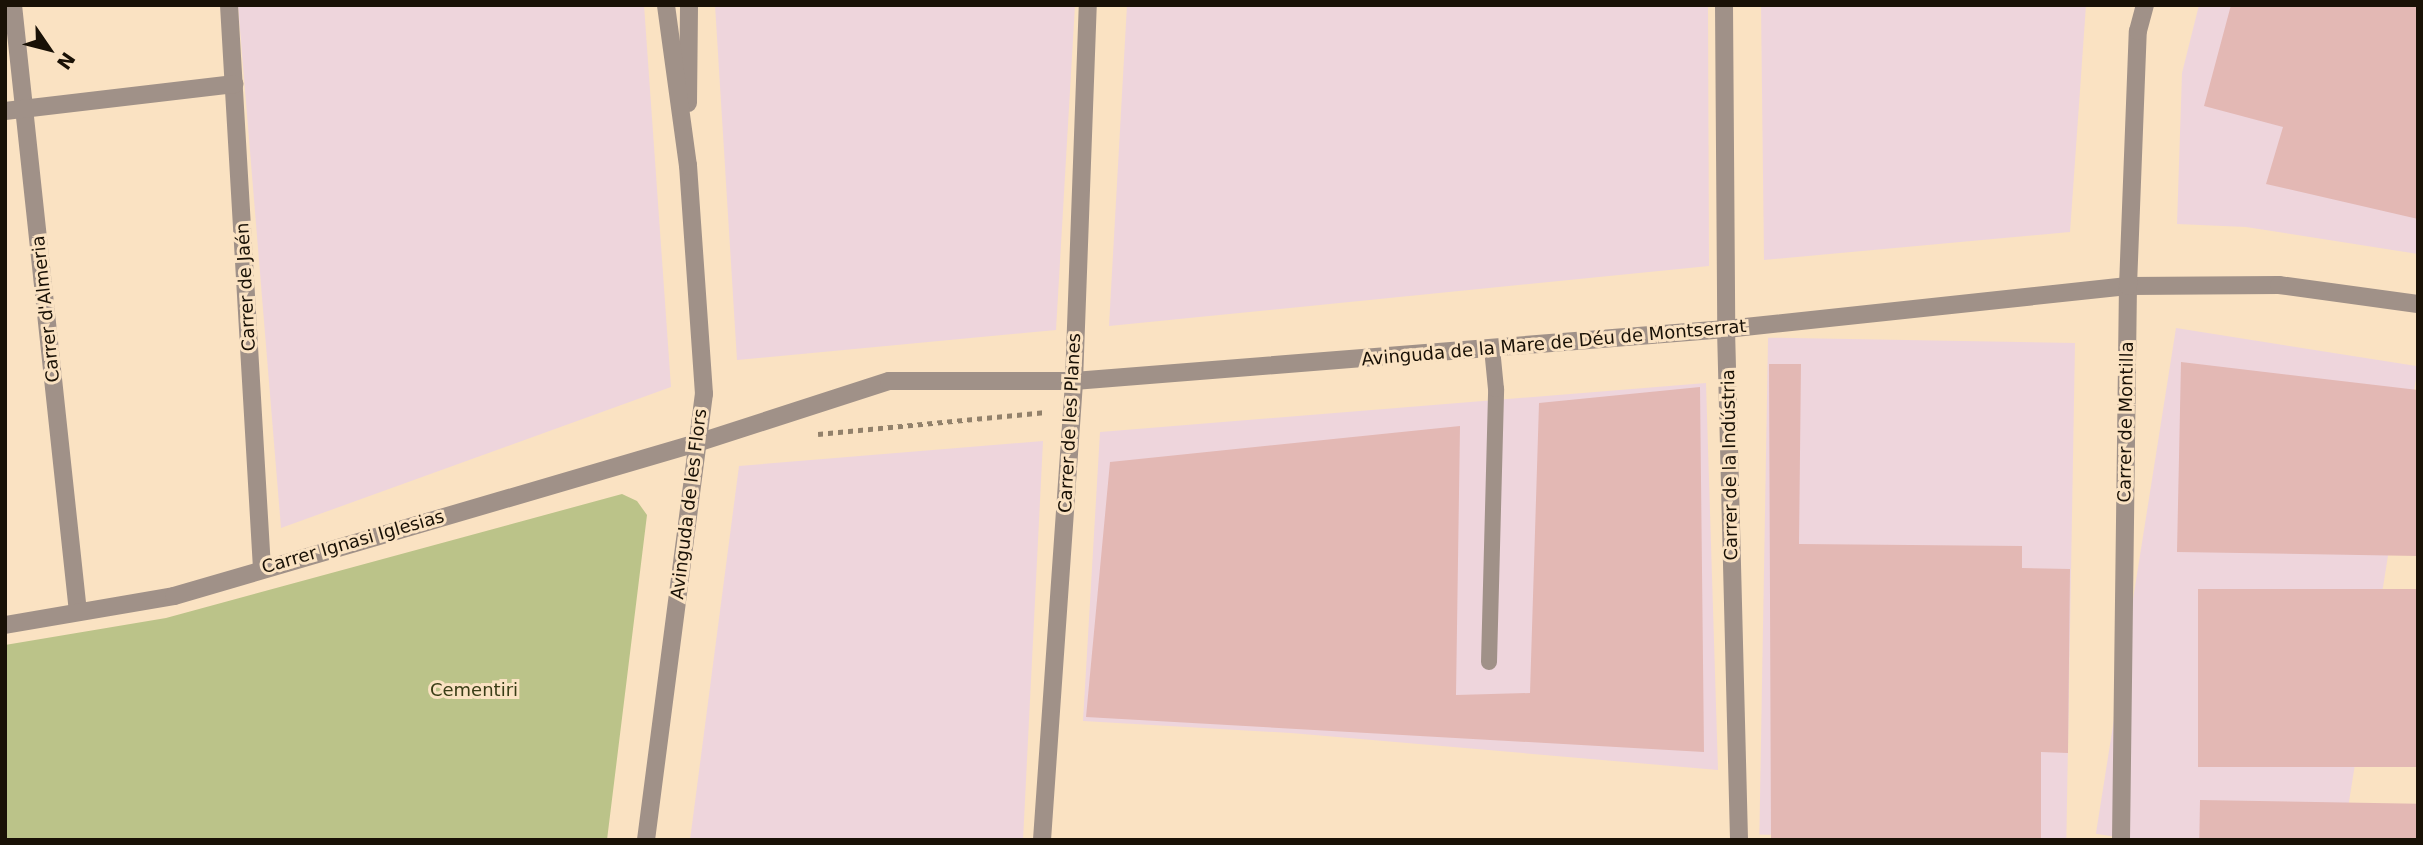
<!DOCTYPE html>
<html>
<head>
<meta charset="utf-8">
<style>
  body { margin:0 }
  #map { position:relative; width:2423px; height:845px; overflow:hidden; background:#fae2c2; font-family:"DejaVu Sans",sans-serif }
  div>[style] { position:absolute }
  .industrial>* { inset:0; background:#eed5dc; transform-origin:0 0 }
  .green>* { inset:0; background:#bbc389 }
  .building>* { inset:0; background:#e3b8b4; transform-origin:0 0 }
  .path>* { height:4.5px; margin-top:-2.25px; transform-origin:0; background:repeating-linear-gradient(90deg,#92816b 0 5px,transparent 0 10px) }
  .lane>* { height:16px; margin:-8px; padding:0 8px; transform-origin:8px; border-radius:8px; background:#a09188 }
  .street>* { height:18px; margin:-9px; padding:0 9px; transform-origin:9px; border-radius:9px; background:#a09188 }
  span { translate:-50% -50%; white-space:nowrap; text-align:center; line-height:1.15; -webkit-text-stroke:6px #fae2c2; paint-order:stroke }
  .street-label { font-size:18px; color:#191106 }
  .park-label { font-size:18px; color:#393d16 }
  .frame { position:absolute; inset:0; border:7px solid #191106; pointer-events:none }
  .north { position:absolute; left:14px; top:14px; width:70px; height:70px; -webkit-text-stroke:5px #fae2c2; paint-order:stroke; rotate:125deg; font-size:19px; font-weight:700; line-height:28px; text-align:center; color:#191106 }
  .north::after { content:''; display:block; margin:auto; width:24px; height:32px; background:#191106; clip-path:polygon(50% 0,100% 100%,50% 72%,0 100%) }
</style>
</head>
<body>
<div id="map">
  <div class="industrial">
    <i style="clip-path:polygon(238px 5px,644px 5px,671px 387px,281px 528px)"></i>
    <i style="clip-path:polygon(715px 5px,1075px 5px,1056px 330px,737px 360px)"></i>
    <i style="clip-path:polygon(1127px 5px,1708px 5px,1709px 266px,1109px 326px)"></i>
    <i style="clip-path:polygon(1761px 5px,2086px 5px,2070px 232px,1764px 260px)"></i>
    <i style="clip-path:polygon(2199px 5px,2418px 5px,2418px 254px,2246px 227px,2177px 224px,2182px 73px)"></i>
    <i style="left:2176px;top:328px;width:245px;height:512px;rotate:9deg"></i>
    <i style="left:2075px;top:343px;width:497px;height:307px;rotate:91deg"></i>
    <i style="clip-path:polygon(1706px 383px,1718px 770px,1291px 733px,1083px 721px,1100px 432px)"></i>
    <i style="clip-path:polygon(1043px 441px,1023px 840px,690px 840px,739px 466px)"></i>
  </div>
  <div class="green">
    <i style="clip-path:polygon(622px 494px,637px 501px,647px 515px,607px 840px,5px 840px,5px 645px,166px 618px)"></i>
  </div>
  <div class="building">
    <i style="clip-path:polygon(2231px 5px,2418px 5px,2418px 219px,2266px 184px,2283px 127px,2204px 106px)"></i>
    <i style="clip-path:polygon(2181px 362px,2418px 390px,2418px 556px,2177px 552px)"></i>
    <i style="clip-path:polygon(1769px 364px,1801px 364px,1799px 544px,2022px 546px,2022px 568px,2070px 569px,2068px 753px,2041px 752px,2041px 840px,1771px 840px)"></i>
    <i style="clip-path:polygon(1700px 387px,1704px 752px,1086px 717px,1110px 462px,1460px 426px,1456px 695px,1530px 693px,1539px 403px)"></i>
    <i style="left:2198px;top:589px;width:220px;height:178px"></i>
    <i style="left:2200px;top:800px;width:218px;height:40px;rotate:1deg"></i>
  </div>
  <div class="path">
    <i style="left:818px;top:434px;width:229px;rotate:-5.5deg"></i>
  </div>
  <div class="lane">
    <i style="left:1489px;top:662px;width:273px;rotate:-88.5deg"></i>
    <i style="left:1496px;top:389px;width:41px;rotate:-95.6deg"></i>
  </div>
  <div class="street">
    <i style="left:13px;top:5px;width:610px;rotate:83.89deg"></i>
    <i style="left:229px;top:5px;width:564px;rotate:86.65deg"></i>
    <i style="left:1724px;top:5px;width:324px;rotate:89.6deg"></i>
    <i style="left:1726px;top:329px;width:511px;rotate:88.54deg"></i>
    <i style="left:688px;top:103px;width:98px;rotate:-89.4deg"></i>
    <i style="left:5px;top:111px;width:231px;rotate:-6.7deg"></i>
    <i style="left:5px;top:625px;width:171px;rotate:-9.7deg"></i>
    <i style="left:174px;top:596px;width:545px;rotate:-16.31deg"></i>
    <i style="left:697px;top:443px;width:202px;rotate:-17.9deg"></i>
    <i style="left:889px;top:381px;width:185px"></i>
    <i style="left:1074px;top:381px;width:654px;rotate:-4.56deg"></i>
    <i style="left:1726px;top:329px;width:404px;rotate:-6.1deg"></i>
    <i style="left:2128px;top:286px;width:151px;rotate:-0.4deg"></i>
    <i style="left:2279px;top:285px;width:140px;rotate:7.8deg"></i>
    <i style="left:646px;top:840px;width:450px;rotate:-82.6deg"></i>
    <i style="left:704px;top:394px;width:229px;rotate:-94deg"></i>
    <i style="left:688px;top:166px;width:162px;rotate:-97.8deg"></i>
    <i style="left:1042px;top:840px;width:460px;rotate:-86deg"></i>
    <i style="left:1074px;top:381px;width:376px;rotate:-87.9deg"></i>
    <i style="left:2121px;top:840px;width:554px;rotate:-89.28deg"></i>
    <i style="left:2128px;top:286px;width:255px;rotate:-87.8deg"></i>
    <i style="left:2138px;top:31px;width:27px;rotate:-75deg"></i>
  </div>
  <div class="street-label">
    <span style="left:246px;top:287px;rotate:-93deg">Carrer de Jaén</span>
    <span style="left:46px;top:309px;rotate:-96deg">Carrer d'Almeria</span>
    <span style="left:1554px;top:343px;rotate:-5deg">Avinguda de la Mare de Déu de Montserrat</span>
    <span style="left:2126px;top:422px;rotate:-89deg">Carrer de Montilla</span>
    <span style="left:1070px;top:423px;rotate:-87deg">Carrer de les Planes</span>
    <span style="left:1730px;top:465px;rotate:-91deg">Carrer de la Indústria</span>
    <span style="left:689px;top:504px;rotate:-83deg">Avinguda de les Flors</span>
    <span style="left:353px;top:542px;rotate:-16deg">Carrer Ignasi Iglesias</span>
  </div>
  <div class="park-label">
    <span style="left:474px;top:690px">Cementiri</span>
  </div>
  <div class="frame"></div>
  <div class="north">N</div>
</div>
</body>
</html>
